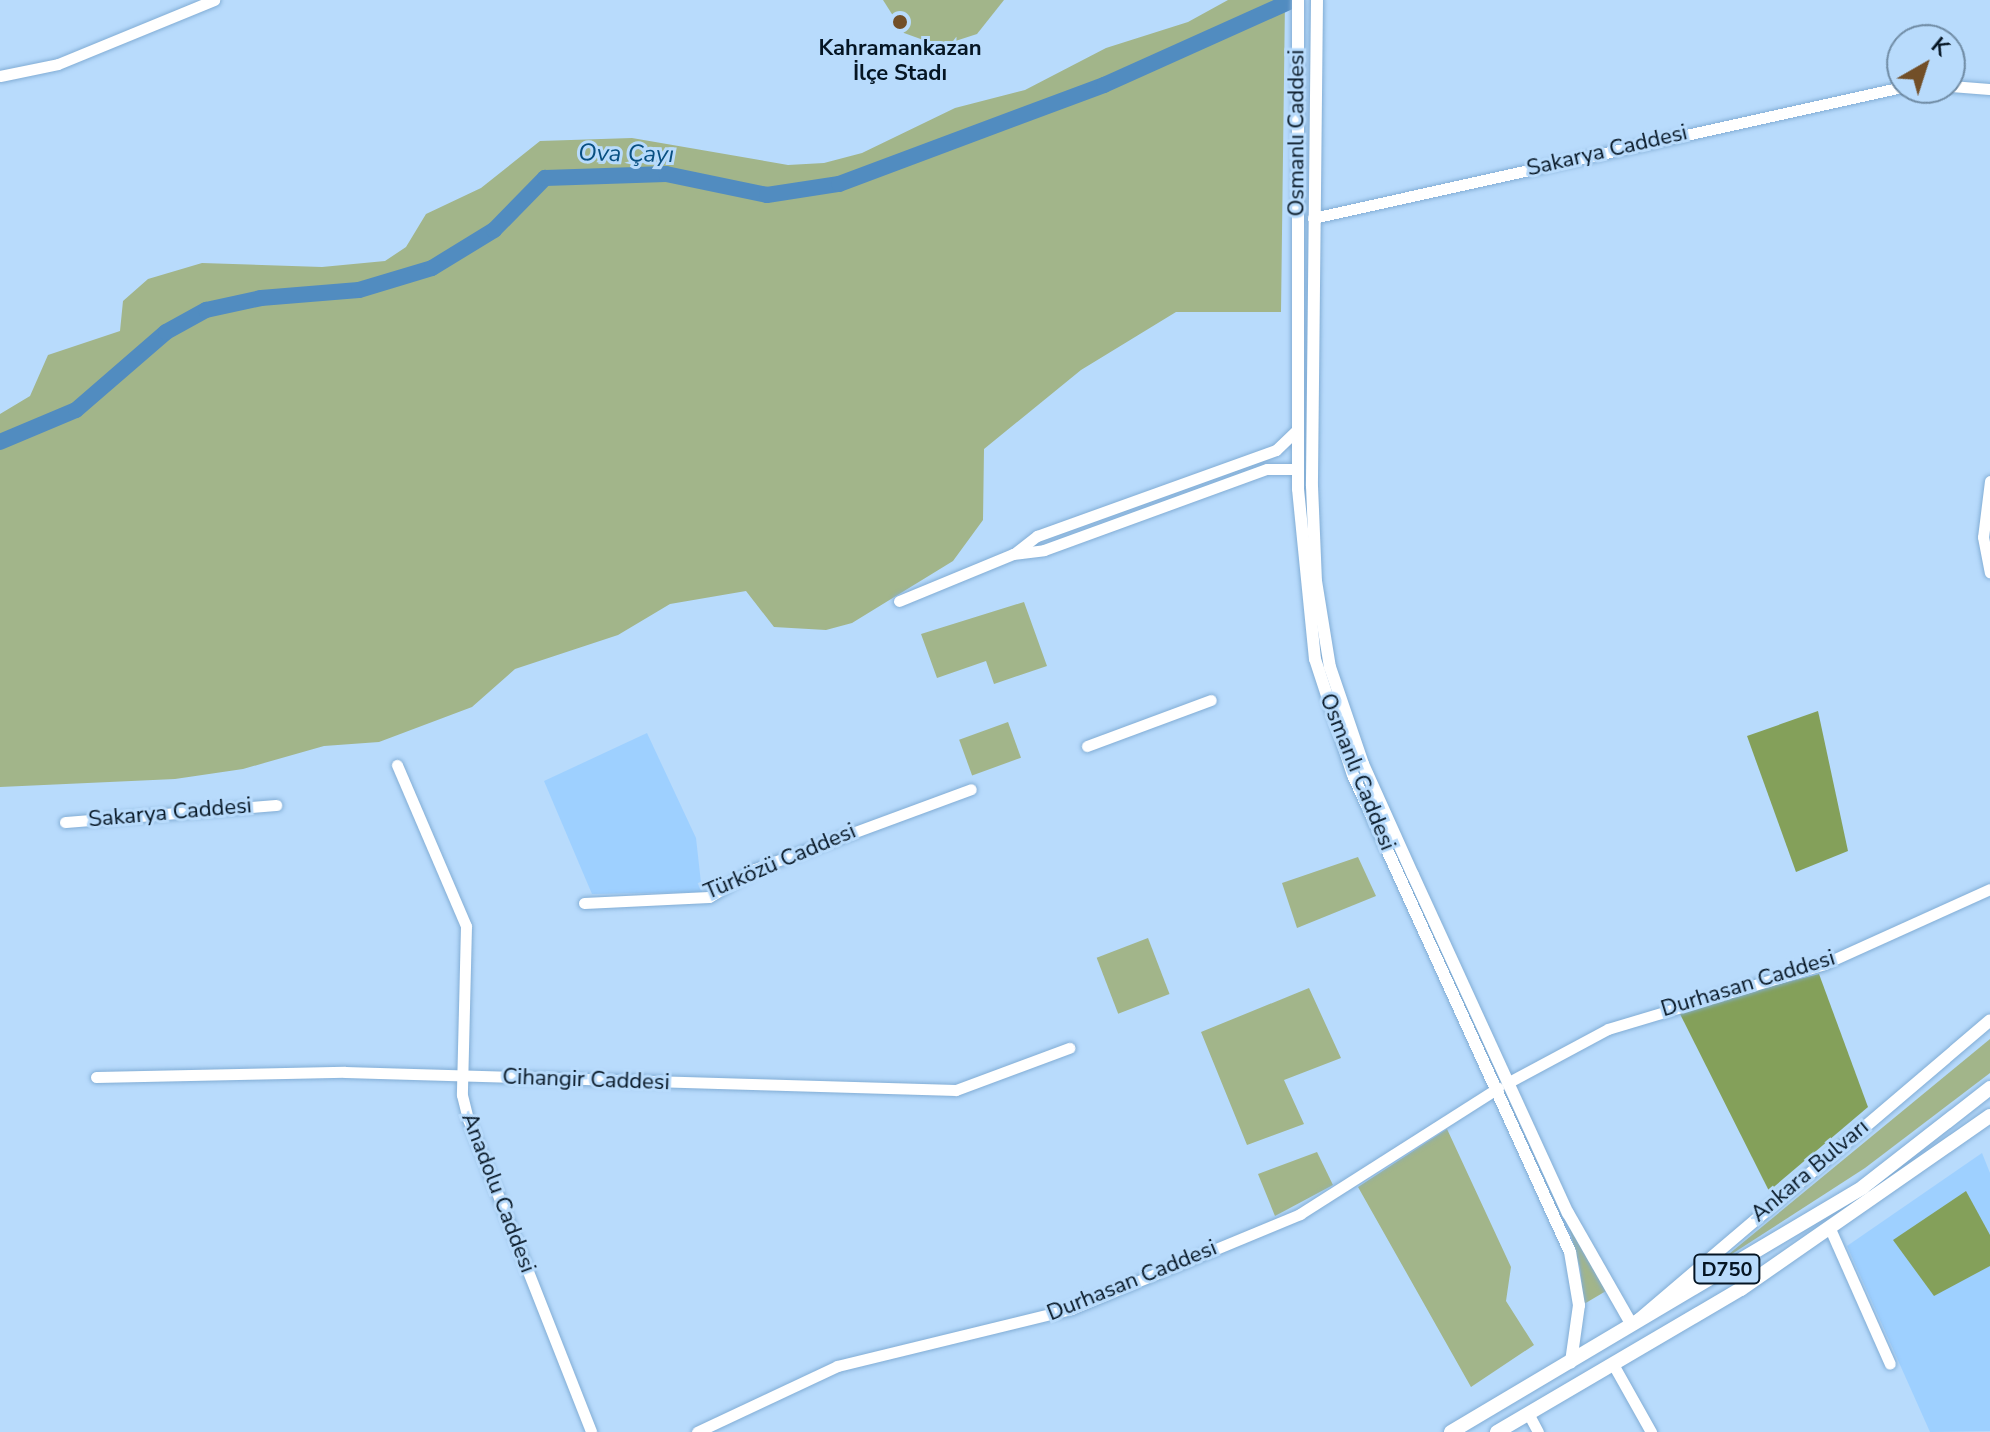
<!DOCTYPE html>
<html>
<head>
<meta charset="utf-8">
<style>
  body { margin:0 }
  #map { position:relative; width:1990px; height:1432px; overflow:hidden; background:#b8dbfc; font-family:"Nunito Sans",sans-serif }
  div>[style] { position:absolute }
  .built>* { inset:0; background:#9ed0ff }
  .green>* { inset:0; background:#a2b58a; transform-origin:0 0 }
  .forest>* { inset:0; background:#84a05a }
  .river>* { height:16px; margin:-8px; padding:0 8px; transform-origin:8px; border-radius:8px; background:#518cc0 }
  .roads { filter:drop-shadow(0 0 2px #82add5) drop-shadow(0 0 2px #82add5) }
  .tertiary>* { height:11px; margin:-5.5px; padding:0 5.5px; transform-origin:5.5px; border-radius:5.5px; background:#fff }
  .secondary>* { height:12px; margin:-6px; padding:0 6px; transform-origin:6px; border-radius:6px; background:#fff }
  .trunk>* { height:14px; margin:-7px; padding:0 7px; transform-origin:7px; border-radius:7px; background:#fff }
  .dots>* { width:22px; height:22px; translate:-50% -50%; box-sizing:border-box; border:4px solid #b8dbfc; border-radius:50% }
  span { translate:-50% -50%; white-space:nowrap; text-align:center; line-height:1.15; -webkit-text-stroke:6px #b8dbfc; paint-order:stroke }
  .shield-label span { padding:2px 6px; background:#b8dbfc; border:2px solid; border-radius:6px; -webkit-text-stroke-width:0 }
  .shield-label { font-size:20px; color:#051523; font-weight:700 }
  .poi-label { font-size:22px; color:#051523; font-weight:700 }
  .street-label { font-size:22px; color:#051523 }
  .water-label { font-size:24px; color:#084f81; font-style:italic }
  .north { position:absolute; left:1886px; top:24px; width:80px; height:80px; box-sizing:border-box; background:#b8dbfc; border:2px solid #708ca5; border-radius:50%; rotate:39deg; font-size:22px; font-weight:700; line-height:32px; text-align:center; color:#051523 }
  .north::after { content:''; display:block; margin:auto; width:28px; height:36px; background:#724f28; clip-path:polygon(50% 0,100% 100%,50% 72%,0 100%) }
</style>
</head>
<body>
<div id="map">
  <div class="built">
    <i style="clip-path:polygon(647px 733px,696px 838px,702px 892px,592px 894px,544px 781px)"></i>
    <i style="clip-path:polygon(1982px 1153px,1990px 1173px,1990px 1431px,1930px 1432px,1847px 1246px)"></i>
  </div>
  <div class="green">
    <i style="clip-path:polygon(883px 0,1004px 0,977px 34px,940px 46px,904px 33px)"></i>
    <i style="clip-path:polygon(1228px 0,1285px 0,1281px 312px,1176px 312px,1081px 370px,984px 449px,983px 520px,953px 561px,852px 623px,826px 630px,774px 627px,746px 591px,670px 604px,618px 635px,515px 669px,472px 707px,379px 742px,324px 746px,243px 769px,175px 779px,0 787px,0 414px,30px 396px,48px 355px,120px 331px,123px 301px,148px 279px,202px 263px,322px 267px,385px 261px,406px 247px,426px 214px,481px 188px,540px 141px,632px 138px,788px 165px,824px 163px,862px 153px,955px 108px,1025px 90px,1106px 48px,1188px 22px)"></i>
    <i style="clip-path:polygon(1024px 602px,1047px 666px,994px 684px,986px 661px,937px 678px,921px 634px)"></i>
    <i style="left:1008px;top:722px;width:38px;height:52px;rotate:70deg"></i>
    <i style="clip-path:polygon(1358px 857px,1376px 896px,1297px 928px,1282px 883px)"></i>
    <i style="left:1148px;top:938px;width:60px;height:55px;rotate:69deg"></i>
    <i style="clip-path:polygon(1309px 988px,1341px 1058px,1284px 1080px,1304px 1124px,1247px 1145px,1201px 1032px)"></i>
    <i style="clip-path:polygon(1990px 1039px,1990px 1073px,1865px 1168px,1718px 1263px)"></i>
    <i style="clip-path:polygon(1447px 1129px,1511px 1267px,1506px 1301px,1534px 1345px,1471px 1387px,1358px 1187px)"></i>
    <i style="clip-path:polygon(1317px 1152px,1333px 1185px,1275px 1216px,1258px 1174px)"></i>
    <i style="clip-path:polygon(1569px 1227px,1606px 1291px,1584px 1304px,1580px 1268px)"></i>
  </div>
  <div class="forest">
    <i style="clip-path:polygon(1818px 711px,1848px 851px,1796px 872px,1747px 736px)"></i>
    <i style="clip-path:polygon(1819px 974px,1868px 1107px,1769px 1191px,1678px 1010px)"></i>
    <i style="clip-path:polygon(1966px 1191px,1990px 1235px,1990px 1266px,1934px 1296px,1893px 1240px)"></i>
  </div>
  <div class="river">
    <i style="left:0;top:442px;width:82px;rotate:-22.8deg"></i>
    <i style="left:76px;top:410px;width:119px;rotate:-40.9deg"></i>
    <i style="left:166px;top:332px;width:46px;rotate:-28.8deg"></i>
    <i style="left:206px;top:310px;width:56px;rotate:-12.3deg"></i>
    <i style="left:261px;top:298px;width:98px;rotate:-4.7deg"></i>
    <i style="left:359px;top:290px;width:76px;rotate:-16.8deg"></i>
    <i style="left:432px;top:268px;width:73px;rotate:-31.5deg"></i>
    <i style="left:494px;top:230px;width:73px;rotate:-45.6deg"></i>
    <i style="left:545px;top:178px;width:121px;rotate:-1.9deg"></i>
    <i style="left:666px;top:174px;width:103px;rotate:11.7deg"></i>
    <i style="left:767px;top:195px;width:73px;rotate:-8.7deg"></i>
    <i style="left:839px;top:184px;width:283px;rotate:-20.5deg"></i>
    <i style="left:1104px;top:85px;width:207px;rotate:-24.2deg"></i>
  </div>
  <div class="roads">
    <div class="tertiary">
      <i style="left:0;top:76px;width:59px;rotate:-11.7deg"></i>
      <i style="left:58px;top:64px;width:169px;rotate:-22.3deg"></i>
      <i style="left:1950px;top:86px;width:40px;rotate:4.3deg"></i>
      <i style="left:1313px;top:218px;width:603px;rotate:-12.54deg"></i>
      <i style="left:1990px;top:481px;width:56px;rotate:97.1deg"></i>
      <i style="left:1983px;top:537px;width:36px;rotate:79deg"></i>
      <i style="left:1015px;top:553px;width:28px;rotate:-38deg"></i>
      <i style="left:1037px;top:536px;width:254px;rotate:-19.8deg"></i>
      <i style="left:1276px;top:450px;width:29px;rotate:-44deg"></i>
      <i style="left:899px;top:601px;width:123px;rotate:-22.4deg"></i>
      <i style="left:1013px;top:554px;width:31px;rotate:-7deg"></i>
      <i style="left:1044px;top:550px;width:237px;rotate:-20deg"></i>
      <i style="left:1267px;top:469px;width:31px"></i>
      <i style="left:1087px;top:746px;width:132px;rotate:-20.4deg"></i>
      <i style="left:397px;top:765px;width:175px;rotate:66.8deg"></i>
      <i style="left:466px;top:926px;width:169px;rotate:91.4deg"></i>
      <i style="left:462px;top:1095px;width:25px;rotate:76deg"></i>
      <i style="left:468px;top:1119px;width:336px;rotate:68.5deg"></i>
      <i style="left:65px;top:822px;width:212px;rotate:-4.6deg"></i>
      <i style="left:584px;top:903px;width:125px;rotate:-2.7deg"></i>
      <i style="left:709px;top:897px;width:54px;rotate:-31.3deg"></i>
      <i style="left:755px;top:869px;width:230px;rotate:-20.3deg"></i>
      <i style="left:96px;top:1077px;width:249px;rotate:-1.2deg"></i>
      <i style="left:345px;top:1072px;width:611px;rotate:1.69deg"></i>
      <i style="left:956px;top:1090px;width:121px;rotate:-20.4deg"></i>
      <i style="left:1509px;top:1082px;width:112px;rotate:-28.2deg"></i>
      <i style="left:1608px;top:1029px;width:226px;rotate:-16.7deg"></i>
      <i style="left:1824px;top:964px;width:182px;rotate:-24.3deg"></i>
      <i style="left:1831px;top:1231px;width:145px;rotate:66.1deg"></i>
      <i style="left:1614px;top:1366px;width:76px;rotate:60.7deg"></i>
      <i style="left:1529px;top:1415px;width:19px;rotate:62deg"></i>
      <i style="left:697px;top:1432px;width:155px;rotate:-25.2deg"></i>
      <i style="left:837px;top:1366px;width:241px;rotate:-13.7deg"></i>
      <i style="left:1071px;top:1309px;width:248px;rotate:-22.5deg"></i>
      <i style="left:1300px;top:1214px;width:235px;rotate:-32.5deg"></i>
    </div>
    <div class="secondary">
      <i style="left:1298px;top:0;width:489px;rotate:90deg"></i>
      <i style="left:1298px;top:489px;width:171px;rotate:84.3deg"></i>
      <i style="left:1315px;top:659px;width:122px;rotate:71.9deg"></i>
      <i style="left:1353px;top:775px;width:524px;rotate:65.54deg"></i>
      <i style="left:1570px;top:1252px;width:54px;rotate:80.4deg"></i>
      <i style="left:1579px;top:1305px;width:58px;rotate:98deg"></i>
      <i style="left:1317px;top:0;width:486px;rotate:90.6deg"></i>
      <i style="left:1312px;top:486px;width:95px;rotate:87.6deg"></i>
      <i style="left:1316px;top:581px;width:87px;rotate:80.8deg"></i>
      <i style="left:1330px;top:667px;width:102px;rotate:71.2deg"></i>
      <i style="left:1363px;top:764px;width:122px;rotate:65.8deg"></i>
      <i style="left:1413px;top:875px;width:372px;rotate:65.4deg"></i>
      <i style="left:1568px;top:1213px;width:129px;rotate:60.3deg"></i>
      <i style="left:1632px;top:1325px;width:470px;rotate:-40.4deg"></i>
    </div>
    <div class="trunk">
      <i style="left:1451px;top:1432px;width:479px;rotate:-30.7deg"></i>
      <i style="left:1863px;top:1187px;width:161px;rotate:-37.9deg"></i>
      <i style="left:1497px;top:1432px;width:283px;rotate:-30.4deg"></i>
      <i style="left:1741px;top:1289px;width:303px;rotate:-34.8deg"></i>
    </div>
  </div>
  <div class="dots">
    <i style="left:900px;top:22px;background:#724f28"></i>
  </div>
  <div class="shield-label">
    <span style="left:1727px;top:1269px">D750</span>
  </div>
  <div class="poi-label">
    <span style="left:900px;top:61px">Kahramankazan<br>İlçe Stadı</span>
  </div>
  <div class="street-label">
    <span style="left:1297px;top:133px;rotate:-90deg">Osmanlı Caddesi</span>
    <span style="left:1607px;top:151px;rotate:-13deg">Sakarya Caddesi</span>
    <span style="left:1357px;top:772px;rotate:68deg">Osmanlı Caddesi</span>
    <span style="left:170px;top:813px;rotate:-5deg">Sakarya Caddesi</span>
    <span style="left:780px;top:862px;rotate:-23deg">Türközü Caddesi</span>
    <span style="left:1748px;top:984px;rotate:-17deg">Durhasan Caddesi</span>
    <span style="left:586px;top:1080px;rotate:2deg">Cihangir Caddesi</span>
    <span style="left:1810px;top:1171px;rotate:-40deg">Ankara Bulvarı</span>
    <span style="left:498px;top:1193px;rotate:69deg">Anadolu Caddesi</span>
    <span style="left:1132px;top:1281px;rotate:-22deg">Durhasan Caddesi</span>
  </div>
  <div class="water-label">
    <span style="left:626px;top:154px;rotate:1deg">Ova Çayı</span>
  </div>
  <div class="north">K</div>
</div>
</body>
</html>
